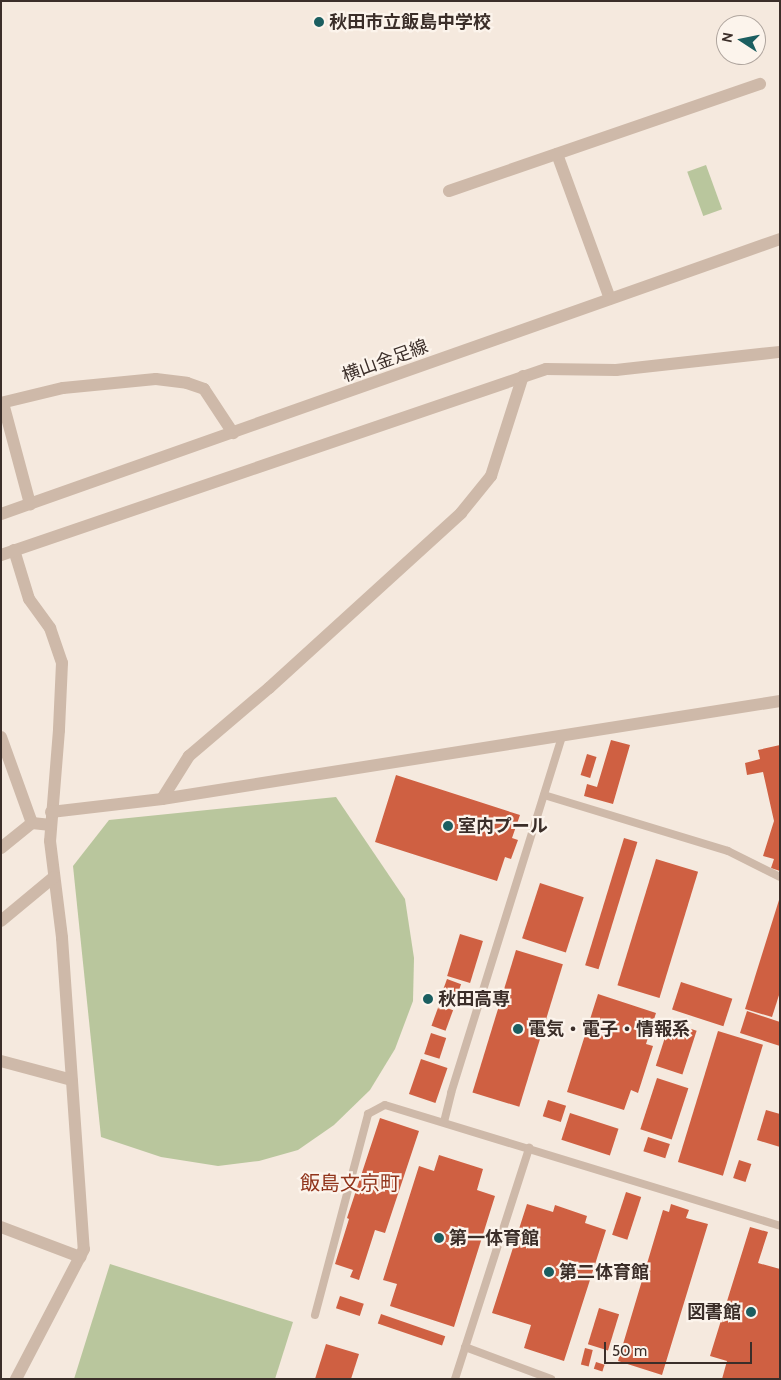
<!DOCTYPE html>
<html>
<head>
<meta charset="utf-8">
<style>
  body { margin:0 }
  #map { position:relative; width:781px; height:1380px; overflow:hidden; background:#f5e9de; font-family:Cabin,"Noto Sans JP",sans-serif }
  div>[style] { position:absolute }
  .green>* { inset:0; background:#b9c69d; transform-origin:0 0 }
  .building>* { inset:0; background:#cf6042; transform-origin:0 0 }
  .service>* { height:8px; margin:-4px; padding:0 4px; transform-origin:4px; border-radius:4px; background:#ceb9a9 }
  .minor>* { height:12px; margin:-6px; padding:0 6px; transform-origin:6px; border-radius:6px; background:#ceb9a9 }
  .tertiary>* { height:12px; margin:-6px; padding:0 6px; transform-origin:6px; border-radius:6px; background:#ceb9a9 }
  .dots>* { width:14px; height:14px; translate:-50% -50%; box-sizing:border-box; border:2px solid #fcf4ec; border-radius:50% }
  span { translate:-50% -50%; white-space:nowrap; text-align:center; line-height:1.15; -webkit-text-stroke:4.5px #fcf4ec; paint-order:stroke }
  .poi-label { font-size:18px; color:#3b2e29; font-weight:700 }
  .left { translate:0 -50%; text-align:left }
  .right { translate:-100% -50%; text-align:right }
  .street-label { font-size:18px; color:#3b2e29 }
  .quarter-label { font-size:20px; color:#91341b }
  .frame { position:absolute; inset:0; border:2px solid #3b2e29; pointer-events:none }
  .north { position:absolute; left:716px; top:15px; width:50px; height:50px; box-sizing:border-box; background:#fcf4ec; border:1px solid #afa59e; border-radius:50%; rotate:281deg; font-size:14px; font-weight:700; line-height:20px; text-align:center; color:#3b2e29 }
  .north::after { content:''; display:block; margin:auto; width:18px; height:22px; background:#1b5e60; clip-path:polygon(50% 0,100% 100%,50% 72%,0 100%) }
  .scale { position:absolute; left:604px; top:1342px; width:148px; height:22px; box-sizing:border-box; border:2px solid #3b2e29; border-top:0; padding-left:6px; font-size:15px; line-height:18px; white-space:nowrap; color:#3b2e29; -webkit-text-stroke:4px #fcf4ec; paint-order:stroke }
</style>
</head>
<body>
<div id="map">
  <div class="green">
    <i style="left:706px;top:165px;width:47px;height:20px;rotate:70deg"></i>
    <i style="clip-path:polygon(336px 797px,405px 899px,414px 958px,413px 1001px,395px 1049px,370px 1090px,334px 1125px,298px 1150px,259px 1161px,218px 1166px,161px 1157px,101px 1137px,73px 866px,109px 820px)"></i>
    <i style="clip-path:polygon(110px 1264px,293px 1322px,275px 1379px,74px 1379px)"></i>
  </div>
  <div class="building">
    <i style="clip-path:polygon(611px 740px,630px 745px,613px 804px,584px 796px,587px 784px,597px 787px)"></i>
    <i style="clip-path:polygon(780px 745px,780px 871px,771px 868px,774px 859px,763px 856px,774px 821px,763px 772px,747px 775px,745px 763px,760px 759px,758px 750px)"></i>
    <i style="left:587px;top:754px;width:10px;height:22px;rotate:17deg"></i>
    <i style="clip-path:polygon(396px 775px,520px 815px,512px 838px,518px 840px,511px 859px,505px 857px,497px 881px,375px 842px)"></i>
    <i style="left:624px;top:838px;width:14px;height:133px;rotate:17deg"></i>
    <i style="left:656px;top:859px;width:44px;height:132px;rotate:17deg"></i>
    <i style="left:540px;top:883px;width:46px;height:58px;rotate:18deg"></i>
    <i style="clip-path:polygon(779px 900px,780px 992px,772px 1017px,745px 1009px)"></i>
    <i style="left:460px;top:934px;width:24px;height:44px;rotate:17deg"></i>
    <i style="left:516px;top:950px;width:49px;height:149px;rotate:17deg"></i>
    <i style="left:447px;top:979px;width:15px;height:23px;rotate:20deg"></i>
    <i style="left:681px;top:982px;width:54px;height:29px;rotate:18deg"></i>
    <i style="clip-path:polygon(598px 994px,656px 1013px,646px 1044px,653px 1046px,638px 1093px,631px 1090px,624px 1110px,567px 1092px)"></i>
    <i style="left:439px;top:1005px;width:15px;height:22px;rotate:20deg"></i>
    <i style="clip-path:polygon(747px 1011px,780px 1022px,780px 1046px,740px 1033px)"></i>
    <i style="left:670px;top:1022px;width:28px;height:46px;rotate:18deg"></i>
    <i style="left:718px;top:1031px;width:47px;height:137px;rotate:17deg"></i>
    <i style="left:431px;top:1033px;width:16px;height:22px;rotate:18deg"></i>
    <i style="left:421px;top:1059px;width:28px;height:37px;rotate:19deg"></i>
    <i style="left:657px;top:1078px;width:33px;height:54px;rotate:18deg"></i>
    <i style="left:548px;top:1100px;width:19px;height:17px;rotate:18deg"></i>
    <i style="clip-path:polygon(766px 1110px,780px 1114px,780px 1147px,757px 1140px)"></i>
    <i style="left:570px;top:1113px;width:51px;height:28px;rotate:18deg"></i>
    <i style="clip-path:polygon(380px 1118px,419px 1131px,385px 1233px,375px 1230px,359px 1280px,350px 1277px,353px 1270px,335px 1264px,349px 1219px,347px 1218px)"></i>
    <i style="left:648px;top:1137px;width:23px;height:15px;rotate:18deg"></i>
    <i style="clip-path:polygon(439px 1155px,483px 1169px,477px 1190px,495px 1196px,454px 1327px,390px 1306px,397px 1284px,383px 1280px,419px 1166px,434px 1171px)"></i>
    <i style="left:739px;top:1160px;width:13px;height:19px;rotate:18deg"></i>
    <i style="left:626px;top:1192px;width:16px;height:45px;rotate:18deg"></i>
    <i style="clip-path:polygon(527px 1204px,553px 1212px,555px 1205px,587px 1216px,585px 1223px,606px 1230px,564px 1361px,524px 1348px,531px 1325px,492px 1313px)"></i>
    <i style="clip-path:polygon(671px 1204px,689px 1210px,686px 1218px,708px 1224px,662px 1375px,618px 1361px,663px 1210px,669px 1212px)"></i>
    <i style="clip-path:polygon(750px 1227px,768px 1232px,758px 1263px,780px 1269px,780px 1379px,722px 1379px,727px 1361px,710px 1356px)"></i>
    <i style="left:340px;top:1296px;width:25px;height:13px;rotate:18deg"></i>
    <i style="left:599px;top:1308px;width:21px;height:38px;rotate:17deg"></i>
    <i style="left:381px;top:1314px;width:68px;height:10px;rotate:19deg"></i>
    <i style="clip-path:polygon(326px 1344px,359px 1354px,351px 1379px,315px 1379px)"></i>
    <i style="left:585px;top:1348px;width:8px;height:17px;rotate:14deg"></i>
    <i style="left:596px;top:1362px;width:9px;height:7px;rotate:18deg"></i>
  </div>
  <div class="service">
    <i style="left:544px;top:795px;width:192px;rotate:16.9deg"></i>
    <i style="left:728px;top:851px;width:58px;rotate:26.6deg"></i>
    <i style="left:444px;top:1122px;width:30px;rotate:-76deg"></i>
    <i style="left:451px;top:1093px;width:374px;rotate:-72.7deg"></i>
    <i style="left:315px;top:1315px;width:208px;rotate:-75.2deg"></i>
    <i style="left:368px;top:1114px;width:19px;rotate:-28deg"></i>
    <i style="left:385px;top:1105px;width:413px;rotate:17deg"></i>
    <i style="left:465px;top:1347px;width:92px;rotate:20.4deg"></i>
    <i style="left:455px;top:1379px;width:243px;rotate:-72.2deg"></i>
  </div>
  <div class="minor">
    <i style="left:557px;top:154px;width:154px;rotate:69.9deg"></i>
    <i style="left:449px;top:191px;width:329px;rotate:-19deg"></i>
    <i style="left:1px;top:403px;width:64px;rotate:-13.6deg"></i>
    <i style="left:63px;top:388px;width:93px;rotate:-5.5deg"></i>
    <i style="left:156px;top:379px;width:31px;rotate:7deg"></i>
    <i style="left:187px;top:383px;width:18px;rotate:19deg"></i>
    <i style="left:204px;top:389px;width:53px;rotate:56.6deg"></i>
    <i style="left:3px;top:403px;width:105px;rotate:75deg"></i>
    <i style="left:14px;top:550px;width:51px;rotate:73deg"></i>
    <i style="left:29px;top:599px;width:36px;rotate:54deg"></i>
    <i style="left:50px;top:628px;width:37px;rotate:71deg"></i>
    <i style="left:62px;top:663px;width:67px;rotate:92.6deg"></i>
    <i style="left:59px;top:730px;width:111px;rotate:94.6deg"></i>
    <i style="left:50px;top:841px;width:98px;rotate:82.9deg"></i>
    <i style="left:62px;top:938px;width:312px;rotate:86deg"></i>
    <i style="left:84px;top:1249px;width:147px;rotate:117.6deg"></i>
    <i style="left:1px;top:555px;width:576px;rotate:-18.84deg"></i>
    <i style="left:546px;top:369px;width:70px;rotate:0.8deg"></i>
    <i style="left:616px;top:370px;width:165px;rotate:-6.3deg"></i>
    <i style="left:1px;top:737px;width:91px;rotate:70.2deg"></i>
    <i style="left:162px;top:799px;width:51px;rotate:-57.9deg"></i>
    <i style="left:189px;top:756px;width:105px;rotate:-40.4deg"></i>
    <i style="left:269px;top:688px;width:260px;rotate:-42.3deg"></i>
    <i style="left:461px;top:513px;width:48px;rotate:-51deg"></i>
    <i style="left:491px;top:476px;width:105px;rotate:-72.3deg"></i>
    <i style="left:51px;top:812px;width:112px;rotate:-6.7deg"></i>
    <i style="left:162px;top:799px;width:626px;rotate:-9.01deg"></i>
    <i style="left:1px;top:848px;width:40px;rotate:-39deg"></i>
    <i style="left:32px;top:823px;width:19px;rotate:6deg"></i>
    <i style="left:1px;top:921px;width:69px;rotate:-39.7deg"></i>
    <i style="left:1px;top:1061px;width:73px;rotate:15deg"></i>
    <i style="left:1px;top:1227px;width:85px;rotate:20.8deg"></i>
  </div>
  <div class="tertiary">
    <i style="left:1px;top:514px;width:826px;rotate:-19.44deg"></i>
  </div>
  <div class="dots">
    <i style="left:319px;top:22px;background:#1b5e60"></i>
    <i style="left:448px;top:826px;background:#1b5e60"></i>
    <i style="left:428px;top:999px;background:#1b5e60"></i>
    <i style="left:518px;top:1029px;background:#1b5e60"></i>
    <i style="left:439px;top:1238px;background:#1b5e60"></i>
    <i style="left:549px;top:1272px;background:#1b5e60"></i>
    <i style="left:751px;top:1312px;background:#1b5e60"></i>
  </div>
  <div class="poi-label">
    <span class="left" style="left:329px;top:22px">秋田市立飯島中学校</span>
    <span class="left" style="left:458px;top:826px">室内プール</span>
    <span class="left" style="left:438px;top:999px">秋田高専</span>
    <span class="left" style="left:528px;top:1029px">電気・電子・情報系</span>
    <span class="left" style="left:449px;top:1238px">第一体育館</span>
    <span class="left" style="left:559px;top:1272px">第二体育館</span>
    <span class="right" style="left:741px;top:1312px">図書館</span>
  </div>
  <div class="street-label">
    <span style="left:385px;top:361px;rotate:-20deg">横山金足線</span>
  </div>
  <div class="quarter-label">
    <span style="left:350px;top:1183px">飯島文京町</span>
  </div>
  <div class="frame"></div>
  <div class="north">N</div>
  <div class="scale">50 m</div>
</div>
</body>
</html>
